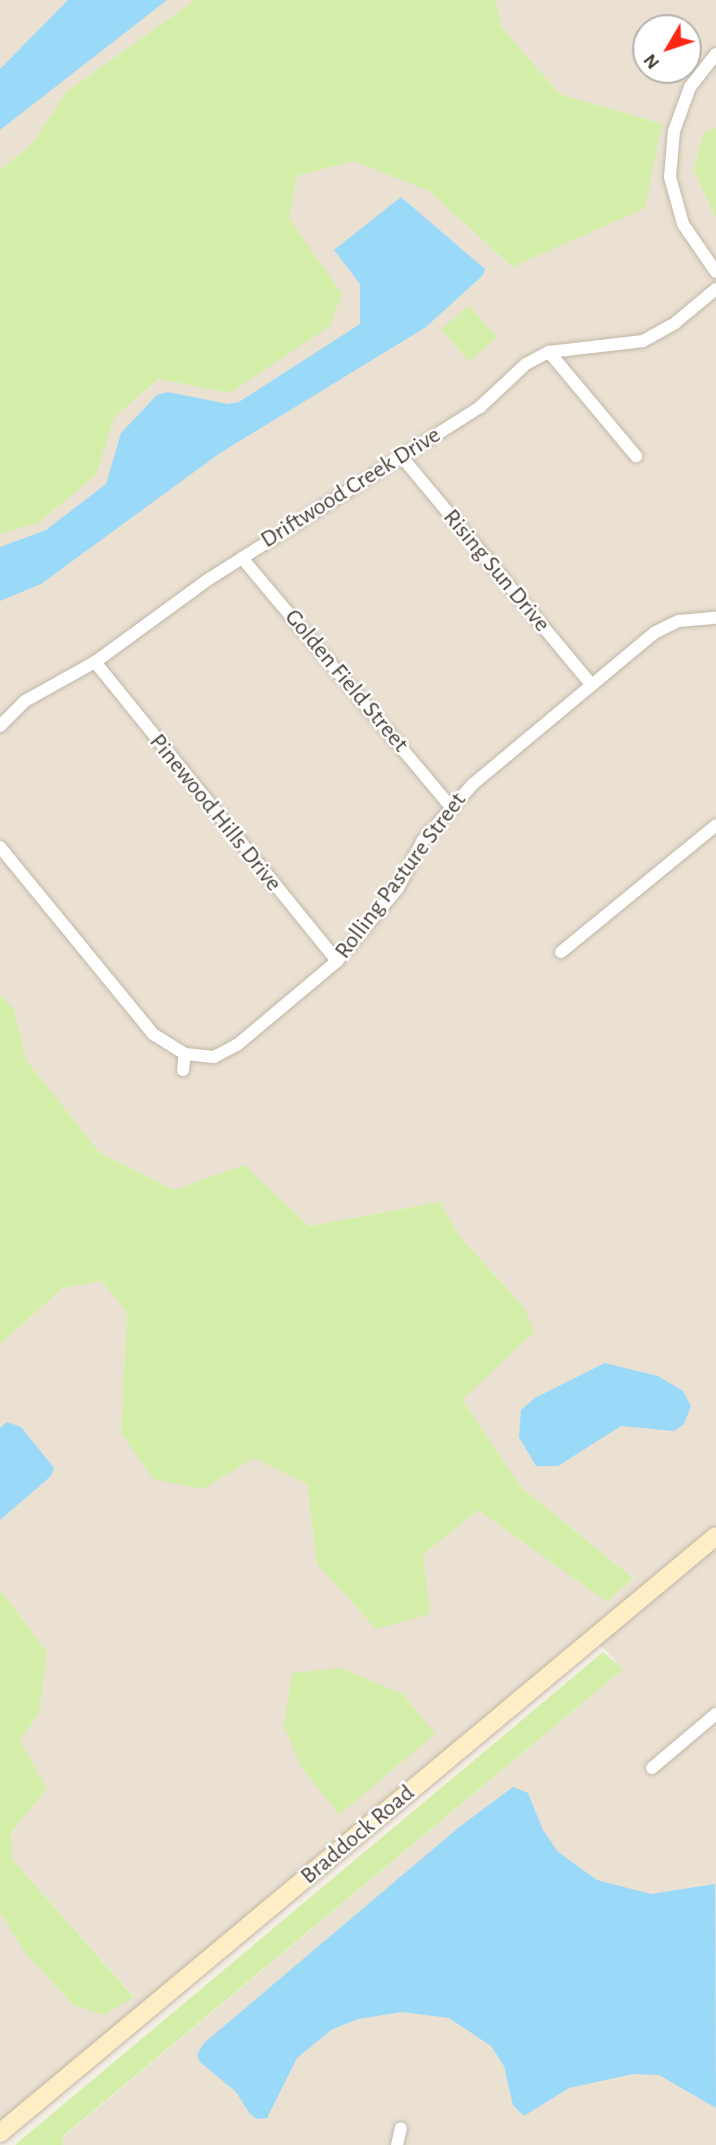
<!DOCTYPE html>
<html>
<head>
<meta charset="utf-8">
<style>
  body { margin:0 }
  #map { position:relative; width:716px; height:2145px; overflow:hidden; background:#f5efe6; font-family:"Alegreya Sans",sans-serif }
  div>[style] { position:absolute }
  .residential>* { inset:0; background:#eae1d3 }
  .green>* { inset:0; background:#d4eeaa; transform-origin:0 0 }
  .water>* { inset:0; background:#9bd9f9 }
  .roads { filter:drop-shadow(0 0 2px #c2b7a7) drop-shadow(0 0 2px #c2b7a7) }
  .street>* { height:12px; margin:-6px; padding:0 6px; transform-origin:6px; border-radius:6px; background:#fff }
  .secondary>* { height:18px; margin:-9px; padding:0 9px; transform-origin:9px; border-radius:9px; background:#ffedc6 }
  span { translate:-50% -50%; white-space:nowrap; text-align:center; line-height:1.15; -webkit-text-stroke:5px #fff; paint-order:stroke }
  .street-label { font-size:24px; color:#493f34 }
  .north { position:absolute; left:632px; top:14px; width:70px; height:70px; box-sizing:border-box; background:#fff; border:2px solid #b6b2ae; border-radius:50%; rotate:231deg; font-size:19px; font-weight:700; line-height:28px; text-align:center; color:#493f34 }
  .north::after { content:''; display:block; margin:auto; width:24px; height:32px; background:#ff2613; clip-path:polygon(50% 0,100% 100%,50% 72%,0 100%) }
</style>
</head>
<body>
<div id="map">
  <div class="residential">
    <i style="clip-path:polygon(0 0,195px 0,66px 92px,32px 143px,0 170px)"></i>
    <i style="clip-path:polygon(evenodd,496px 0,716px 0,716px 127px,704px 133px,693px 169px,716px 218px,716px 1528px,0 2125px,0 1913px,26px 1954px,134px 1996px,13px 1860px,11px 1833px,47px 1789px,20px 1740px,39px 1714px,47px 1652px,0 1589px,0 1344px,63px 1288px,102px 1281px,127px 1313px,121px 1433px,203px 1489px,254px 1458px,307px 1484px,317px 1564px,423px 1555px,478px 1510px,607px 1602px,633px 1578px,522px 1488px,461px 1399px,524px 1307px,460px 1237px,440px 1202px,308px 1226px,244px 1165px,174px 1190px,100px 1153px,26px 1060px,14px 1010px,0 995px,0 534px,38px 523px,96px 475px,113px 417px,160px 379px,230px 393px,341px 294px,289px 218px,297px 176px,353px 161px,429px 191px,512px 267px,662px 124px,560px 94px,501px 27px,496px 0,646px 28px,688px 28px,688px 70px,646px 70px,646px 28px,496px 0,341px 1668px,403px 1694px,434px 1734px,341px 1668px)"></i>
    <i style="clip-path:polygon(716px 1547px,716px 2145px,63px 2145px,63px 2137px,623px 1669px,599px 1644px)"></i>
  </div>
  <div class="green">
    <i style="clip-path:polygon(195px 0,496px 0,501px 27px,560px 94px,662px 124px,645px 208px,512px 267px,429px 191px,353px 161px,297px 176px,289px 218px,342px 294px,330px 326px,230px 393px,159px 379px,114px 417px,96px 475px,38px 523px,0 534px,0 170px,32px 143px,66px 92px)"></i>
    <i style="clip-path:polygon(716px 127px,716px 218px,693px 169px,704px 133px)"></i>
    <i style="left:469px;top:305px;width:43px;height:37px;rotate:49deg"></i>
    <i style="clip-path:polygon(0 995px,14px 1009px,26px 1060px,100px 1153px,174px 1190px,244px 1165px,309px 1226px,440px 1202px,460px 1237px,524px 1307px,534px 1332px,462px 1400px,522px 1488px,633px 1578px,607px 1602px,478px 1510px,423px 1555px,430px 1614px,376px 1629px,317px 1564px,307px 1484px,254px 1458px,203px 1489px,153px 1479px,121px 1433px,127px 1313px,102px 1281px,63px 1288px,0 1344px)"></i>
    <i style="clip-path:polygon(0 1589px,47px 1652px,39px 1714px,20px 1740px,47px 1789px,11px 1833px,13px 1860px,134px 1997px,104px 2015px,73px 2005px,26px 1954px,0 1913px)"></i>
    <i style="clip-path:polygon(603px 1652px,623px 1669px,63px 2136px,63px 2145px,15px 2145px)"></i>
    <i style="clip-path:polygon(341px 1668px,403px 1694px,435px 1734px,339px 1815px,301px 1767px,284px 1726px,292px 1673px)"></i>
  </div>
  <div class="water">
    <i style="clip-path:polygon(68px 0,167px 0,0 130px,0 69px)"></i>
    <i style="clip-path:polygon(401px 197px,485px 269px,483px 275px,426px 327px,220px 453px,41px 584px,0 601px,0 547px,46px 530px,106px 484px,121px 433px,157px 395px,168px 392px,228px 404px,239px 402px,360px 324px,360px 284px,334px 250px)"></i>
    <i style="clip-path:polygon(605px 1363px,658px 1376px,683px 1391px,691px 1406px,684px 1424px,674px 1431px,621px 1426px,558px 1466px,536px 1466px,519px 1437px,521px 1410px,535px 1398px)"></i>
    <i style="clip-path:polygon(7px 1422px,21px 1427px,54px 1468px,51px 1476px,0 1520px,0 1428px)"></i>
    <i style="clip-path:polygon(513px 1787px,528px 1793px,543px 1830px,558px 1852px,597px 1880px,651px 1894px,715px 1884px,716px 2108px,659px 2075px,633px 2074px,569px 2088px,524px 2116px,513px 2105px,504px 2066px,491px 2046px,449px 2018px,402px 2012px,358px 2019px,331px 2030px,297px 2058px,267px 2118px,257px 2119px,250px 2114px,236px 2092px,200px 2062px,197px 2055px,204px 2043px,458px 1828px)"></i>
  </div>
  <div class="roads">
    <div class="street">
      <i style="left:716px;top:54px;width:42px;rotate:128.2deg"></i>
      <i style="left:690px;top:87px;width:47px;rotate:110deg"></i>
      <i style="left:674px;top:131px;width:46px;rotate:95deg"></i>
      <i style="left:670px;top:177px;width:49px;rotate:74.5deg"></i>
      <i style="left:683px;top:224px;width:58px;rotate:55.5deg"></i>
      <i style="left:549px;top:352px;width:136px;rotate:50.1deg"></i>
      <i style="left:401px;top:456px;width:298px;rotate:50.2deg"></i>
      <i style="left:242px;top:558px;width:322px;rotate:50deg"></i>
      <i style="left:95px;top:662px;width:385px;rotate:51deg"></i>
      <i style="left:0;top:726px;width:35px;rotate:-45deg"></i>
      <i style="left:25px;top:701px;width:80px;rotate:-29.1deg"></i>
      <i style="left:95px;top:662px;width:141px;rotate:-36.1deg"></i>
      <i style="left:209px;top:579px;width:321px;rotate:-32.4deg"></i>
      <i style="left:480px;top:407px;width:63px;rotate:-43.1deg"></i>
      <i style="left:526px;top:364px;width:26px;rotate:-28deg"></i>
      <i style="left:549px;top:352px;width:95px;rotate:-6.7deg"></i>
      <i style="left:643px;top:341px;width:37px;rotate:-29deg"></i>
      <i style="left:675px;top:323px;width:53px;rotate:-39.7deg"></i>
      <i style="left:0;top:847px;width:242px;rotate:50.7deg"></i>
      <i style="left:153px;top:1034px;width:38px;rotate:32deg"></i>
      <i style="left:185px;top:1054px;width:29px;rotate:6deg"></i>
      <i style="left:214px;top:1057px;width:26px;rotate:-28deg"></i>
      <i style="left:237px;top:1045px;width:131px;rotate:-40deg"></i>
      <i style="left:337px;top:961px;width:95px;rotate:-50.1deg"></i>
      <i style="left:398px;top:888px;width:54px;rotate:-62.5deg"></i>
      <i style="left:423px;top:840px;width:75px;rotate:-48.2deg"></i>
      <i style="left:473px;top:784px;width:236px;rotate:-39.8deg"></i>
      <i style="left:654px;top:633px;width:28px;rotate:-26deg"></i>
      <i style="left:679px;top:621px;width:37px;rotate:-5deg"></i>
      <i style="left:561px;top:952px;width:200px;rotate:-39.3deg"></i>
      <i style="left:183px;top:1070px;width:16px;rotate:-83deg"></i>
      <i style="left:652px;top:1768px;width:84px;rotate:-40.2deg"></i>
      <i style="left:397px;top:2145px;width:17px;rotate:-77deg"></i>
    </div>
    <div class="secondary">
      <i style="left:0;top:2133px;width:932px;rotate:-39.82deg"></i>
    </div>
  </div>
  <div class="street-label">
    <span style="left:351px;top:488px;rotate:-32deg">Driftwood Creek Drive</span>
    <span style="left:496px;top:571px;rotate:50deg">Rising Sun Drive</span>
    <span style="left:346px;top:681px;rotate:50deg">Golden Field Street</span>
    <span style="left:215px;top:813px;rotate:51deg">Pinewood Hills Drive</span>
    <span style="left:401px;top:876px;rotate:-53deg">Rolling Pasture Street</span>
    <span style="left:358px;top:1835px;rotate:-40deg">Braddock Road</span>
  </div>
  <div class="north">N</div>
</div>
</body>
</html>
